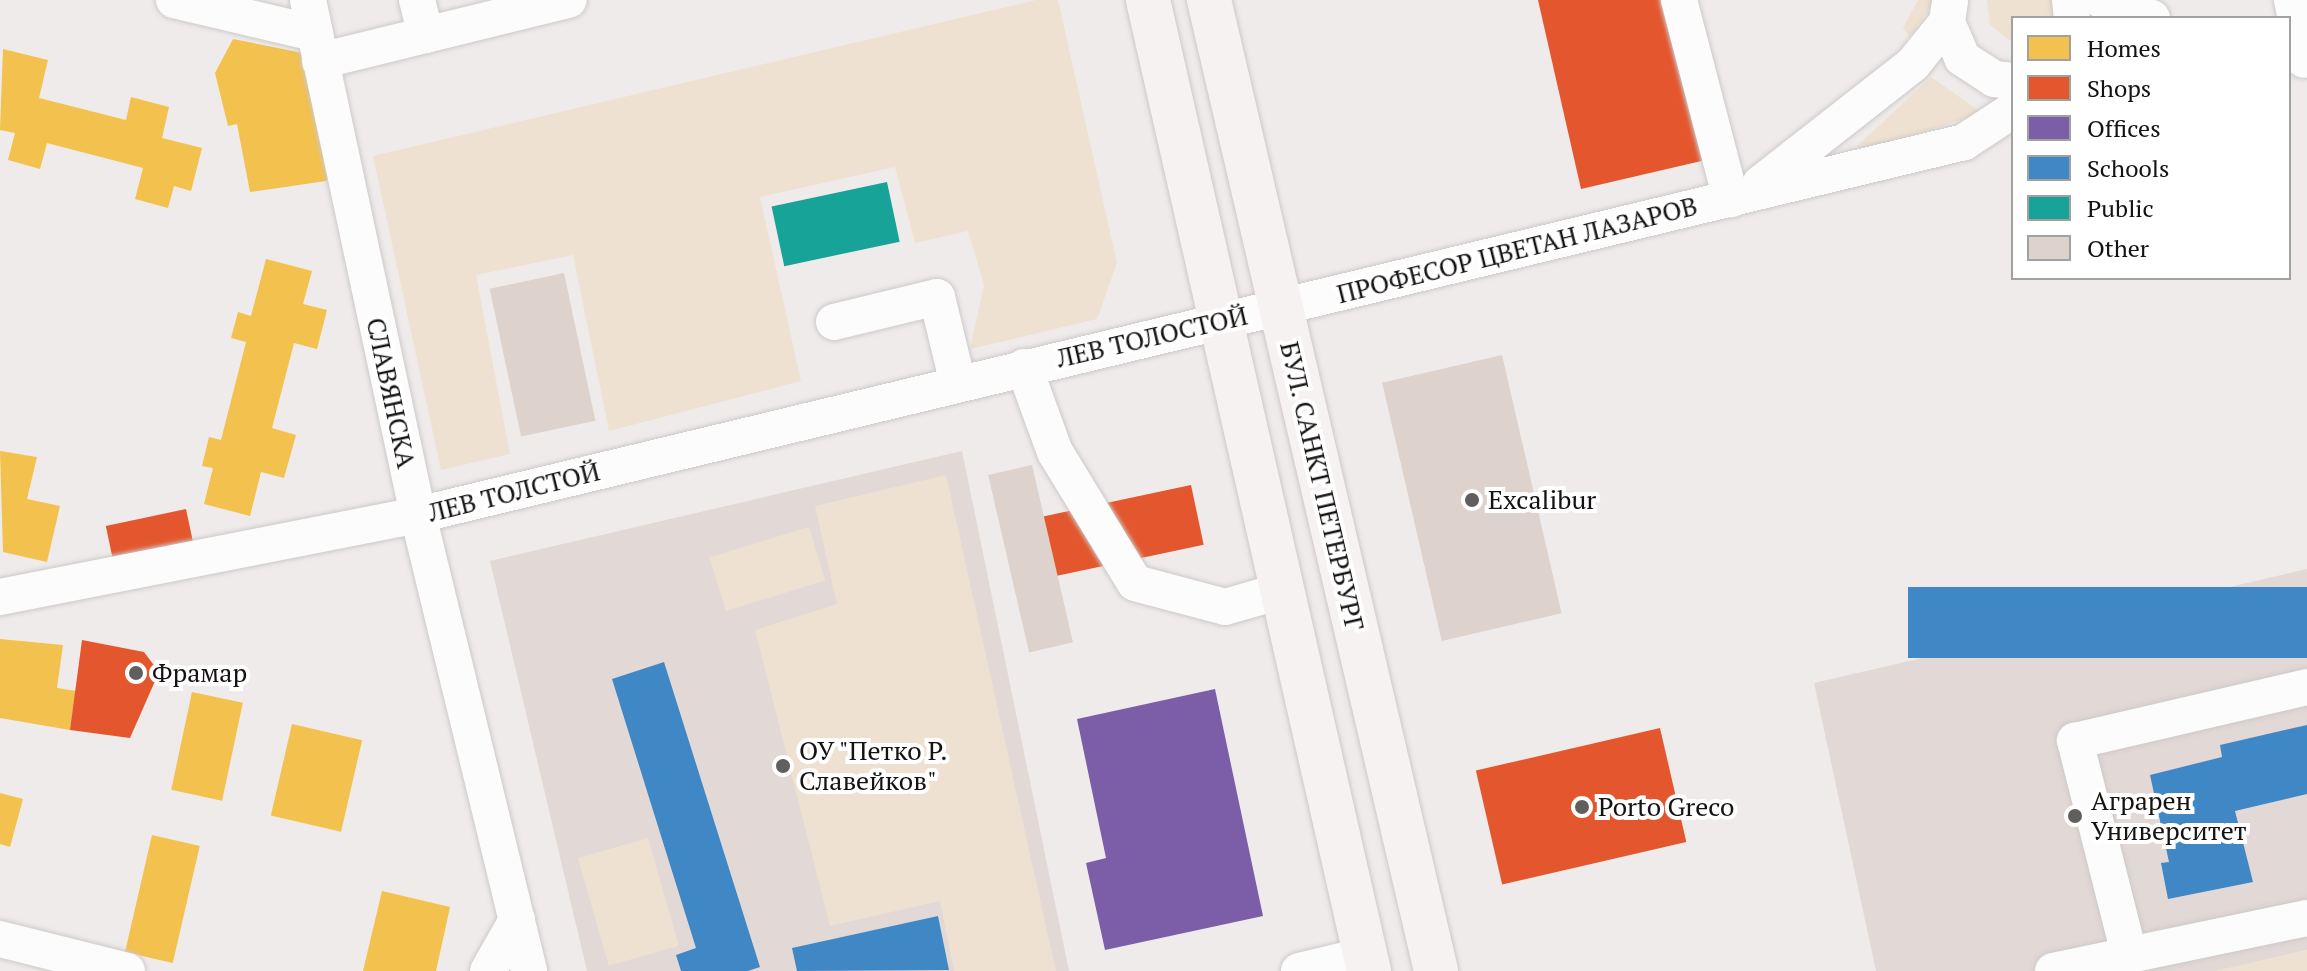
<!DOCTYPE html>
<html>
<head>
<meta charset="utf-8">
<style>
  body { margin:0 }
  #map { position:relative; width:2307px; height:971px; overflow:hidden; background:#efebea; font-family:"PT Serif",serif }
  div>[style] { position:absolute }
  .built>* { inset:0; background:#e2d8d6 }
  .green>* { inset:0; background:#eee1d1; transform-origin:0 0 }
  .homes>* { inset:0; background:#f2c14e; transform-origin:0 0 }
  .shops>* { inset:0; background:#e4572e; transform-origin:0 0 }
  .offices>* { inset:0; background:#7b5ea7 }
  .schools>* { inset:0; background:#3f88c5; transform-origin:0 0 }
  .public>* { inset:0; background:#17a398; transform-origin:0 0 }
  .building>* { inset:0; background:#ded2cc; transform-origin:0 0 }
  .roads { filter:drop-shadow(0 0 2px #ccc9c8) drop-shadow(0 0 2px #ccc9c8) }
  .minor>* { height:36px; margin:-18px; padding:0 18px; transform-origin:18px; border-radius:18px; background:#fdfcfc }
  .major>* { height:44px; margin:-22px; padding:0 22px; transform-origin:22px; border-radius:22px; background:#f7f2f2 }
  .dots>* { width:22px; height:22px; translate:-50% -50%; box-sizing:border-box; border:4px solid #fff; border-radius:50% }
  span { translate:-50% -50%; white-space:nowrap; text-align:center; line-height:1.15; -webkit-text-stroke:8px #fff; paint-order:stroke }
  .street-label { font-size:26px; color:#151312 }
  .poi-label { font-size:26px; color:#151312 }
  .left { translate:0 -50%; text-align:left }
  .legend { position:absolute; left:2011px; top:16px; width:280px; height:264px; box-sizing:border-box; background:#fff; border:2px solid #a1a1a0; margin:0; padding:10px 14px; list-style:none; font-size:24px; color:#151312 }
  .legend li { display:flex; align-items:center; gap:16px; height:40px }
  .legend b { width:40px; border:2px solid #a1a1a0 }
</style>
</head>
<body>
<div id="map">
  <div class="built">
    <i style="clip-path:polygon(962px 451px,1069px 971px,587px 971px,490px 561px)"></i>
    <i style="clip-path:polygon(2307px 569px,2307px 950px,2216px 971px,1876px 971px,1814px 683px)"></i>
  </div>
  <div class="green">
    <i style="clip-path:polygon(1036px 0,1058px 0,1117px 263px,1097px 319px,970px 349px,984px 285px,968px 231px,915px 243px,895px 167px,760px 197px,801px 381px,609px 431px,573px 255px,476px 275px,510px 454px,441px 470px,373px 156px)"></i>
    <i style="clip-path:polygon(1918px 0,1935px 0,1910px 37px,1903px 28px)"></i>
    <i style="clip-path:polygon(1987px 0,2061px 0,2059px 18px,2013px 18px,2013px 43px,1990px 25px)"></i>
    <i style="clip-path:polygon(1931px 77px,1982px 113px,1867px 150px,1857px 146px)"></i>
    <i style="clip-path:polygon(946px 475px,1056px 971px,954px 971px,940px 901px,830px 926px,755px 630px,837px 604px,815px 506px)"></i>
    <i style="left:809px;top:527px;width:56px;height:104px;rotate:73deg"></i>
    <i style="left:648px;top:838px;width:112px;height:73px;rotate:74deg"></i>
    <i style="clip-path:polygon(2307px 950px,2307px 971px,2216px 971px)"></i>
  </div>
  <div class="homes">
    <i style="clip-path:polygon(233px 39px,303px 53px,335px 168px,326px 181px,250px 192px,237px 124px,228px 126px,215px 73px)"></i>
    <i style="clip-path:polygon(3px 49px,48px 60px,39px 98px,126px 120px,131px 97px,169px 107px,162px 138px,202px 148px,191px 191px,174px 186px,168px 208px,135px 199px,143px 168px,47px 143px,40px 169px,8px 160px,15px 133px,0 130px)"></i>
    <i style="clip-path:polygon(266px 259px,312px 271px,303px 304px,327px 310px,317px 349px,294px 343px,272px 428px,296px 435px,284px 478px,261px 472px,250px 516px,204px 504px,213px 468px,202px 466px,209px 437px,221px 440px,246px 342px,231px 338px,238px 312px,251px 316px)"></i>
    <i style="clip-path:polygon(0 451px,37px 457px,27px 499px,60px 506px,47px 562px,3px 552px)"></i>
    <i style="clip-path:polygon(0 639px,63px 645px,57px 688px,76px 691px,70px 730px,0 718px)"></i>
    <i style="left:192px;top:692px;width:52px;height:100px;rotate:12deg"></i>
    <i style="left:292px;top:724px;width:72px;height:94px;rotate:13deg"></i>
    <i style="clip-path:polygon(0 793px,23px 799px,10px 847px,0 844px)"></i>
    <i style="left:152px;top:835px;width:49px;height:120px;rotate:13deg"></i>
    <i style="clip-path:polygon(382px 891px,450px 907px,436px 971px,363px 971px)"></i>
  </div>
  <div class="shops">
    <i style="clip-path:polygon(1538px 0,1673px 0,1710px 159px,1581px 189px)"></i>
    <i style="left:1191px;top:485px;width:61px;height:151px;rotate:78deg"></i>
    <i style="left:186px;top:509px;width:40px;height:82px;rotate:78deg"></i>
    <i style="clip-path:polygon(82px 640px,144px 652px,159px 672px,130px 738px,70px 730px)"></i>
    <i style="left:1660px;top:728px;width:117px;height:189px;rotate:77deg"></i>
  </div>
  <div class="offices">
    <i style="clip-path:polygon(1215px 689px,1263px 916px,1105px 950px,1086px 863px,1106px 858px,1077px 719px)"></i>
  </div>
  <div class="schools">
    <i style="left:2307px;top:587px;width:71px;height:399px;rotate:90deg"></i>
    <i style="clip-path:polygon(664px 662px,760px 967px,748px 971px,681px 971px,676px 955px,696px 948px,612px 679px)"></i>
    <i style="clip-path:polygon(2307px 725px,2307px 794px,2235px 811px,2253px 882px,2168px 899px,2161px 863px,2169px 862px,2150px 775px,2222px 757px,2220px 745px)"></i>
    <i style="clip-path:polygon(938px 916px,949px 970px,797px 971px,792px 948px)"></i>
  </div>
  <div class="public">
    <i style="left:887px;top:182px;width:61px;height:118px;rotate:78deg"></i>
  </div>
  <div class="building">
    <i style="left:564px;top:273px;width:151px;height:76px;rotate:78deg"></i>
    <i style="left:1502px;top:355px;width:265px;height:123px;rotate:77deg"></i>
    <i style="left:1032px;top:465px;width:182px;height:45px;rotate:77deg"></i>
  </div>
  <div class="roads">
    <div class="minor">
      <i style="left:174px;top:0;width:144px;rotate:13.3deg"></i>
      <i style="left:308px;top:0;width:527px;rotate:77.94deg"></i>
      <i style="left:418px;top:515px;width:469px;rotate:76.3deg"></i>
      <i style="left:417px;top:0;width:36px;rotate:76deg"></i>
      <i style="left:1679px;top:0;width:206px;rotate:75.4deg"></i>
      <i style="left:2070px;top:0;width:18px;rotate:84deg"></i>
      <i style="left:2101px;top:0;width:54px;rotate:19.4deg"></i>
      <i style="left:2292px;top:0;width:61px;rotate:78.7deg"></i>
      <i style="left:1950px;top:2px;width:20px;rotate:99deg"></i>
      <i style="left:1947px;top:22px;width:39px;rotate:67deg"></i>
      <i style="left:1962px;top:58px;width:38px;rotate:33deg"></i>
      <i style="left:1994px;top:79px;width:19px;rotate:6deg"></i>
      <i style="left:320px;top:61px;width:256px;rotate:-13.8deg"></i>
      <i style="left:1760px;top:184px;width:194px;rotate:-38.1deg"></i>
      <i style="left:1913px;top:64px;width:54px;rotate:-51deg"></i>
      <i style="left:834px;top:322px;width:106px;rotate:-13.6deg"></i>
      <i style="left:937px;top:297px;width:89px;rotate:76.4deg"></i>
      <i style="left:1024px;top:367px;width:90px;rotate:70deg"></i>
      <i style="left:1055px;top:452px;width:153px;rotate:58.6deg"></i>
      <i style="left:1135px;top:583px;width:93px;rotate:14.9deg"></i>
      <i style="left:1225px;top:607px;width:61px;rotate:-16.1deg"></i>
      <i style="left:0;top:597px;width:426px;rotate:-11.1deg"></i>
      <i style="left:418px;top:515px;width:1590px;rotate:-13.56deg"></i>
      <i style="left:1964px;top:142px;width:59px;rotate:-33.1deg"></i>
      <i style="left:0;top:939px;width:131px;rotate:14.1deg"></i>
      <i style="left:2129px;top:954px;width:220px;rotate:-104.2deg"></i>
      <i style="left:2075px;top:741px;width:238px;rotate:-13.1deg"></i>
      <i style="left:488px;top:971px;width:59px;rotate:-60.4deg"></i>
      <i style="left:1299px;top:971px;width:69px;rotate:-13.4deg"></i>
      <i style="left:2053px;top:971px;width:259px;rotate:-11.8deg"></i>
    </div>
    <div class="major">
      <i style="left:1148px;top:0;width:996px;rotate:77.18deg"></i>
      <i style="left:1209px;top:0;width:997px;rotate:76.84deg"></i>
    </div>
  </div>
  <div class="dots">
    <i style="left:1472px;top:500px;background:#615f5e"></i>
    <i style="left:136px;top:673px;background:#615f5e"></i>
    <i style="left:783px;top:766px;background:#615f5e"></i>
    <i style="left:1582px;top:807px;background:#615f5e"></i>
    <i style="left:2075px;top:816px;background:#615f5e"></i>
  </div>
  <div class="street-label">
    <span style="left:1517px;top:250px;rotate:-14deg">ПРОФЕСОР ЦВЕТАН ЛАЗАРОВ</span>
    <span style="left:1152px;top:337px;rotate:-13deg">ЛЕВ ТОЛОСТОЙ</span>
    <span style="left:391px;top:393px;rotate:78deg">СЛАВЯНСКА</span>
    <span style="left:1322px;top:486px;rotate:77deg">БУЛ. САНКТ ПЕТЕРБУРГ</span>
    <span style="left:514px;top:492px;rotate:-14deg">ЛЕВ ТОЛСТОЙ</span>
  </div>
  <div class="poi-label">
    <span class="left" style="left:1488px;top:500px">Excalibur</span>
    <span class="left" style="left:152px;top:673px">Фрамар</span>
    <span class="left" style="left:799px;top:766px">ОУ "Петко Р.<br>Славейков"</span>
    <span class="left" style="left:2091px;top:816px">Аграрен<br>Университет</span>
    <span class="left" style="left:1598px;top:807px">Porto Greco</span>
  </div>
  <ul class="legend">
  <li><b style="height:22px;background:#f2c14e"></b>Homes</li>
  <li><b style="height:22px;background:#e4572e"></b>Shops</li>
  <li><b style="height:22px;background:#7b5ea7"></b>Offices</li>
  <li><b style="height:22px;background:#3f88c5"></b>Schools</li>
  <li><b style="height:22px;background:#17a398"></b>Public</li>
  <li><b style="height:22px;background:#ded2cc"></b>Other</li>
  </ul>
</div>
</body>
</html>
